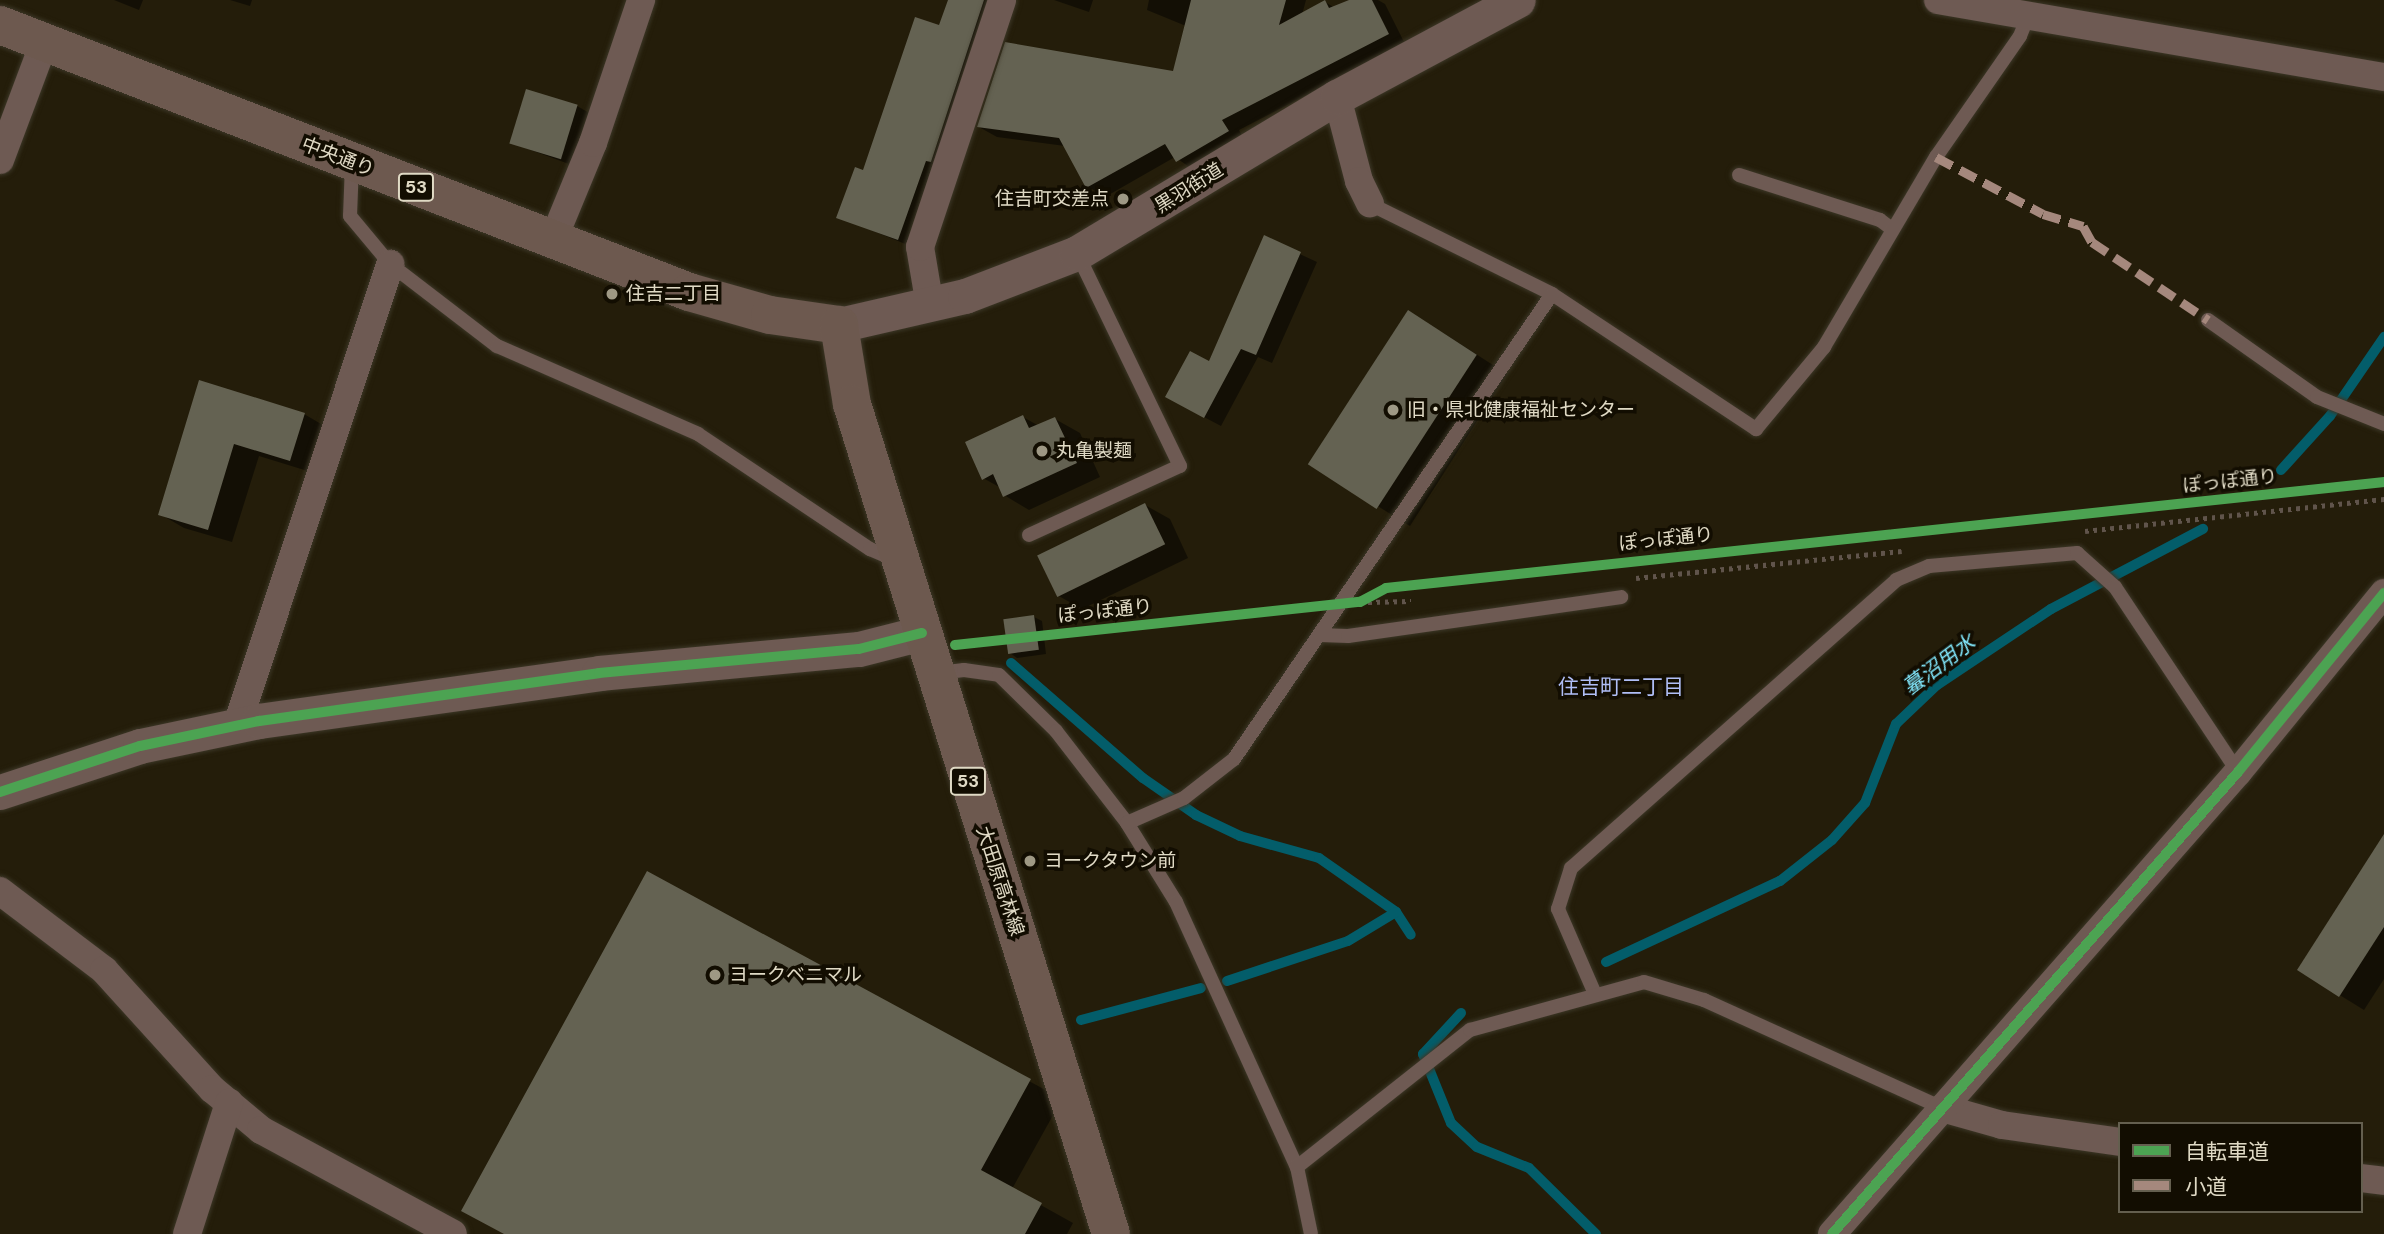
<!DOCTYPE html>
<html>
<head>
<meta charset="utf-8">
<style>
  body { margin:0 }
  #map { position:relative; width:2384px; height:1234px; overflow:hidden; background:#241d0a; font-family:"DM Sans","Noto Sans JP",sans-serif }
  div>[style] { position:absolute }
  .shadow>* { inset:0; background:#0007 }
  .stream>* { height:10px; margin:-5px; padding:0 5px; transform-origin:5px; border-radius:5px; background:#035d6a }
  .building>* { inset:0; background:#646252; transform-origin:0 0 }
  .path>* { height:4.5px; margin-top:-2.25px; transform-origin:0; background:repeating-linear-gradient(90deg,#60544b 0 3.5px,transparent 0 8.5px) }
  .roads { filter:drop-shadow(0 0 2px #3c3727) drop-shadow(0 0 2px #3c3727) }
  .service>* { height:14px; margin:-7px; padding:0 7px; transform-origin:7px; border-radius:7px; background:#6e5a53 }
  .minor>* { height:28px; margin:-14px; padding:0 14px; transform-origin:14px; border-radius:14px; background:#6e5a53 }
  .tertiary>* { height:35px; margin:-17.5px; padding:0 17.5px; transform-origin:17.5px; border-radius:17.5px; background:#6e5a53 }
  .primary>* { height:38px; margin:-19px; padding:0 19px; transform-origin:19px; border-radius:19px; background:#6d594f }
  .quiet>* { height:9px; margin-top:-4.5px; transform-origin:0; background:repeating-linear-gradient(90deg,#a5887d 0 18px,transparent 0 27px) }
  .cycleway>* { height:10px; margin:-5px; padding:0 5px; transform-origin:5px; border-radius:5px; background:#4ca352 }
  .dots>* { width:19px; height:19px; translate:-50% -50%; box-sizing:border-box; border:4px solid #120d01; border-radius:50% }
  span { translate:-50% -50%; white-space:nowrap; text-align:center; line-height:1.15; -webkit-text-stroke:7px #120d01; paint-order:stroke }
  .shield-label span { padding:2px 5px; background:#120d01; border:2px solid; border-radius:5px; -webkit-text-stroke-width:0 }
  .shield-label { font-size:18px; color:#e0dac5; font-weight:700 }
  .street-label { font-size:19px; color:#e0dac5 }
  .poi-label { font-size:19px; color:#e0dac5 }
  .right { translate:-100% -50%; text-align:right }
  .left { translate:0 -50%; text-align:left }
  .water-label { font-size:21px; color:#81e6fb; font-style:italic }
  .neighbourhood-label { font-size:21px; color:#b0bef6 }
  .legend { position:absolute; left:2118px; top:1122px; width:245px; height:91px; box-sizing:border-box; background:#120d01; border:2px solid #645f4f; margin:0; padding:9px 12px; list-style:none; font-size:21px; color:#e0dac5 }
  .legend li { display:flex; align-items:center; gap:14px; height:35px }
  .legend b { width:35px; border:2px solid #645f4f }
</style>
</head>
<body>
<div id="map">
  <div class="shadow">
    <i style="clip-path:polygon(114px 0,143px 0,139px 10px)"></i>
    <i style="clip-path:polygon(230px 0,252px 0,250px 6px)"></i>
    <i style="clip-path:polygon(949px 0,1012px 0,920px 250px,839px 217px,940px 27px)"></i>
    <i style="clip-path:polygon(1054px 0,1093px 0,1089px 12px)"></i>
    <i style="clip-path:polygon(1149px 0,1306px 0,1302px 15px,1325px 2px,1335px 8px,1354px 0,1378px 0,1385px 4px,1405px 44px,1239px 130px,1245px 141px,1195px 171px,1175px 157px,1105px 197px,1087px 186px,1065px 146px,997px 137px,979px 127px,1174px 73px,1186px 26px,1147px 10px)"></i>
    <i style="clip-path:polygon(577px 106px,593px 115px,577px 167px,512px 143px)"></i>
    <i style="clip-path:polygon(1265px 238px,1317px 262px,1272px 363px,1258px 357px,1221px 426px,1183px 406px,1209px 363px)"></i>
    <i style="clip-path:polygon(1440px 331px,1507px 374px,1410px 526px,1311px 465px)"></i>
    <i style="clip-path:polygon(201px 383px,304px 414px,328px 428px,314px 473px,259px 456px,232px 542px,184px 528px,160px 514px)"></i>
    <i style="clip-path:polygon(1023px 417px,1039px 426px,1055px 419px,1080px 433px,1100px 477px,1029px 510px,1004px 495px,1001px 488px,983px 478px)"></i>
    <i style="clip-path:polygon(1145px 505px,1170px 519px,1188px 558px,1082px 609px,1057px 595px)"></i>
    <i style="clip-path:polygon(1034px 617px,1042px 621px,1046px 654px,1017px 658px,1010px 653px)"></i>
    <i style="clip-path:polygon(2384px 837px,2384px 979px,2364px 1010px,2299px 970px)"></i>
    <i style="clip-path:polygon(648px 873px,1062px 1099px,1012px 1189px,1073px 1223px,1067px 1234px,505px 1234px)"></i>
  </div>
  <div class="stream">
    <i style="left:2281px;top:470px;width:73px;rotate:-47.8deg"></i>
    <i style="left:2330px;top:416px;width:96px;rotate:-55.6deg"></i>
    <i style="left:1011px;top:663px;width:175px;rotate:41.1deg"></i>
    <i style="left:1143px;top:778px;width:65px;rotate:34.9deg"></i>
    <i style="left:1196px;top:815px;width:49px;rotate:25.5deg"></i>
    <i style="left:1240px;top:836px;width:82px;rotate:15.6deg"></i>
    <i style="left:1319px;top:858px;width:94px;rotate:35deg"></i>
    <i style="left:1396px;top:912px;width:27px;rotate:57deg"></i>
    <i style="left:1606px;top:962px;width:192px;rotate:-25deg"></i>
    <i style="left:1780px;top:881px;width:66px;rotate:-38.3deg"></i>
    <i style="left:1832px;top:840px;width:50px;rotate:-48.3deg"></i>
    <i style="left:1865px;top:803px;width:85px;rotate:-68.6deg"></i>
    <i style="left:1896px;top:724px;width:57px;rotate:-43.6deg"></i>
    <i style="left:1937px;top:685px;width:137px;rotate:-33.7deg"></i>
    <i style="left:2051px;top:609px;width:172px;rotate:-27.8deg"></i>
    <i style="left:1227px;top:981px;width:127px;rotate:-18.3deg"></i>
    <i style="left:1348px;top:941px;width:56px;rotate:-31.1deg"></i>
    <i style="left:1461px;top:1013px;width:56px;rotate:132.8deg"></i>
    <i style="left:1423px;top:1054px;width:74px;rotate:67.9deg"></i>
    <i style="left:1451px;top:1123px;width:35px;rotate:43deg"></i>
    <i style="left:1477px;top:1147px;width:56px;rotate:22deg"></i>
    <i style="left:1529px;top:1168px;width:94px;rotate:44.6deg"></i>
    <i style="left:1081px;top:1020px;width:124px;rotate:-14.9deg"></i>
  </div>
  <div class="building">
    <i style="clip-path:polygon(948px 0,984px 0,931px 162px,926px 161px,898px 240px,836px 218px,855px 167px,863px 170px,915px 17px,939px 25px)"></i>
    <i style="clip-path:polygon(1191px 0,1286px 0,1279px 25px,1325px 0,1329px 8px,1349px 0,1372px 0,1389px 34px,1222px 120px,1229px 131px,1176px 162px,1165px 144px,1086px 188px,1059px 138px,977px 127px,1005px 42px,1173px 71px)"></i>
    <i style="left:526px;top:89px;width:54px;height:57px;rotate:17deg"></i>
    <i style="clip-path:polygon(1264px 235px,1301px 252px,1256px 355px,1241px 349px,1204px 418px,1165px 397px,1190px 351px,1209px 361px)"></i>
    <i style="left:1408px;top:310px;width:82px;height:184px;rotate:33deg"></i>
    <i style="clip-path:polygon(199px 380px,305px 413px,290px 461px,234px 444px,208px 530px,158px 515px)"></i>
    <i style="clip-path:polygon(1023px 415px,1029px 428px,1055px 417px,1077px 463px,1003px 497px,993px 474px,982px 480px,965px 442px)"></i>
    <i style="left:1145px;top:503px;width:46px;height:120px;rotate:64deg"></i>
    <i style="left:1034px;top:615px;width:35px;height:31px;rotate:82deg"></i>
    <i style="clip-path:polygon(2384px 834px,2384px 927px,2339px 997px,2297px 970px)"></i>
    <i style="clip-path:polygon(647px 871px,1031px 1079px,981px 1170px,1042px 1203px,1025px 1234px,504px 1234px,461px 1211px)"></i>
  </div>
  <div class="path">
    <i style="left:2085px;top:531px;width:301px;rotate:-6.1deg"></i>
    <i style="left:1636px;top:578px;width:267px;rotate:-5.8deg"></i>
    <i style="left:1368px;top:602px;width:43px;rotate:-1.3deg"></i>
  </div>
  <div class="roads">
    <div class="service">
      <i style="left:352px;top:164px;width:52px;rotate:92.2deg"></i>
      <i style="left:350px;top:216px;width:62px;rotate:50.2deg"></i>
      <i style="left:390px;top:264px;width:135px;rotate:37.5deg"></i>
      <i style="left:497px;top:346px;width:219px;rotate:23.6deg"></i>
      <i style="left:698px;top:434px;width:207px;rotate:33.8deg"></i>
      <i style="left:870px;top:549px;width:28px;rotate:23deg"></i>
      <i style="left:1739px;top:175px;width:148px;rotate:17.7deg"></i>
      <i style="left:1880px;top:220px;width:15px;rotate:37deg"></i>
      <i style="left:1370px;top:204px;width:203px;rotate:26.3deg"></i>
      <i style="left:1552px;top:294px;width:245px;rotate:33.5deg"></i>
      <i style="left:1756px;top:429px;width:107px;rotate:-50.3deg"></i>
      <i style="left:1824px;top:347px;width:221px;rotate:-59.5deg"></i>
      <i style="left:1936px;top:157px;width:147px;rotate:-55.2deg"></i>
      <i style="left:2020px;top:36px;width:22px;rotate:-68deg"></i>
      <i style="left:2208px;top:320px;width:133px;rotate:35.2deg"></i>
      <i style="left:2317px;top:397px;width:72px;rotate:21.9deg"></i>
      <i style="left:1029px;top:535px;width:166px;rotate:-24.6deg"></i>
      <i style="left:1180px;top:466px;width:237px;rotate:-115.8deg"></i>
      <i style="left:1320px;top:635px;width:28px;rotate:2deg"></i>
      <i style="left:1348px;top:636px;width:276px;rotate:-8.1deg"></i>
      <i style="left:939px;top:673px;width:25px;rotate:-7deg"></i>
      <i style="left:964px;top:670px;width:35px;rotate:8deg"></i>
      <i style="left:999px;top:675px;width:80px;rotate:44.5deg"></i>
      <i style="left:1056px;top:731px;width:116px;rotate:52.3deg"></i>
      <i style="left:1127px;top:823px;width:93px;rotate:58.2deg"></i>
      <i style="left:1176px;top:902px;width:291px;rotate:65.5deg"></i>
      <i style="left:1297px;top:1167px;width:68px;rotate:78.2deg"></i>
      <i style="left:1127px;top:823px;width:62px;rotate:-23.7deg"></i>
      <i style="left:1184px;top:798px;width:63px;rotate:-38deg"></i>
      <i style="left:1234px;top:759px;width:563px;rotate:-55.63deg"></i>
      <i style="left:1595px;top:994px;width:93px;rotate:-113.5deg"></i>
      <i style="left:1558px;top:909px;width:43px;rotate:-72.4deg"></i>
      <i style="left:1571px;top:868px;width:434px;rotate:-41.5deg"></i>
      <i style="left:1896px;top:580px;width:36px;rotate:-23deg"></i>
      <i style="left:1929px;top:566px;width:149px;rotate:-5deg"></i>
      <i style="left:2077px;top:553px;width:51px;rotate:41.8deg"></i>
      <i style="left:2115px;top:587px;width:222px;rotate:56.4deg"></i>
      <i style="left:1297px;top:1167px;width:221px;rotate:-38.4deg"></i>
      <i style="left:1470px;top:1030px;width:180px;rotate:-15.4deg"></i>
      <i style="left:1644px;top:982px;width:63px;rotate:16.7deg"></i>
      <i style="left:1704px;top:1000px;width:261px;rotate:24.4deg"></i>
    </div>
    <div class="minor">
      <i style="left:1938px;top:0;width:453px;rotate:9.8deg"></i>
      <i style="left:1337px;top:97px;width:87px;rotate:75.3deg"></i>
      <i style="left:1359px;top:181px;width:25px;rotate:64deg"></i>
      <i style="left:0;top:160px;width:125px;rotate:-69.4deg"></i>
      <i style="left:553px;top:240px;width:105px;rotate:-67.6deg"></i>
      <i style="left:593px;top:143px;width:151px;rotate:-71.4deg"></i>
      <i style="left:930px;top:306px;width:60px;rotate:-99.6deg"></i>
      <i style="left:920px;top:247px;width:260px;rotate:-71.6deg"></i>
      <i style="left:237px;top:725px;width:486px;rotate:-71.6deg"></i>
      <i style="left:0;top:891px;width:131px;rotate:37.2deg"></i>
      <i style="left:104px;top:970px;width:161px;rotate:47.8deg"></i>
      <i style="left:212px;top:1089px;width:64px;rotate:39.9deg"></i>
      <i style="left:261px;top:1130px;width:218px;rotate:28.4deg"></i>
      <i style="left:1942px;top:1108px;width:62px;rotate:15.8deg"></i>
      <i style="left:2002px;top:1125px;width:119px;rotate:8.2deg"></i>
      <i style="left:2361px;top:1178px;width:23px;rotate:7deg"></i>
      <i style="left:187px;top:1234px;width:138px;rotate:-72.2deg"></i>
      <i style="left:1832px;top:1234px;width:615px;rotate:-48.69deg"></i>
      <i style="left:2238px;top:772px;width:231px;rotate:-50.8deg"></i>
    </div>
    <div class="tertiary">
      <i style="left:839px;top:325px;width:129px;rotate:-13deg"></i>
      <i style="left:965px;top:296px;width:120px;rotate:-21deg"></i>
      <i style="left:1077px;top:253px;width:303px;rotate:-31deg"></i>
      <i style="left:1337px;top:97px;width:205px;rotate:-28.2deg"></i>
      <i style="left:0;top:792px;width:147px;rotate:-18.2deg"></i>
      <i style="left:140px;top:746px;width:122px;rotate:-11.9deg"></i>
      <i style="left:259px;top:721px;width:343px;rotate:-8deg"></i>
      <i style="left:599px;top:673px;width:261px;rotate:-5.3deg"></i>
      <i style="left:859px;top:649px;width:65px;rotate:-14.3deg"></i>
    </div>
    <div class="primary">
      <i style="left:0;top:25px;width:739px;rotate:21.18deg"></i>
      <i style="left:689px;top:292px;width:84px;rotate:15.9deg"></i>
      <i style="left:770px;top:315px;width:70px;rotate:8.2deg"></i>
      <i style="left:839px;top:325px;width:80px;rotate:80.7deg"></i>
      <i style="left:852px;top:404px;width:869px;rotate:72.67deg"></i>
    </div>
  </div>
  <div class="quiet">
    <i style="left:1936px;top:157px;width:121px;rotate:28deg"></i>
    <i style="left:2043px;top:214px;width:42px;rotate:16.7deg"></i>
    <i style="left:2083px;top:226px;width:18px;rotate:61deg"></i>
    <i style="left:2092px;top:242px;width:140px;rotate:33.9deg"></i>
  </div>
  <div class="cycleway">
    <i style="left:955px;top:645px;width:407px;rotate:-6.1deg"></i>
    <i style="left:1360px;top:602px;width:30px;rotate:-28deg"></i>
    <i style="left:1386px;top:588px;width:1004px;rotate:-6.06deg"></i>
    <i style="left:0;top:792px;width:147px;rotate:-18.2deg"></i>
    <i style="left:140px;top:746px;width:122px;rotate:-11.9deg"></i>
    <i style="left:259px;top:721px;width:343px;rotate:-8deg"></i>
    <i style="left:599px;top:673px;width:261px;rotate:-5.3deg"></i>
    <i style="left:859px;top:649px;width:65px;rotate:-14.3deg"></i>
    <i style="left:1832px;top:1234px;width:615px;rotate:-48.69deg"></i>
    <i style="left:2238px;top:772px;width:231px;rotate:-50.8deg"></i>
  </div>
  <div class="dots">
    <i style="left:1123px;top:199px;background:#9e9884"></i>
    <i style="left:612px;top:294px;background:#9e9884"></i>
    <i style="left:1393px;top:410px;background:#9e9884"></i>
    <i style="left:1042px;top:451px;background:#9e9884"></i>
    <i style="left:1030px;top:861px;background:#9e9884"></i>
    <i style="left:715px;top:975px;background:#9e9884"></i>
  </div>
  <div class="shield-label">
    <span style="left:416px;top:187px">53</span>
    <span style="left:968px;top:781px">53</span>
  </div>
  <div class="street-label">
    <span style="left:338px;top:157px;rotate:21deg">中央通り</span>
    <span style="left:1189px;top:188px;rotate:-32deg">黒羽街道</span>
    <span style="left:2230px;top:481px;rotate:-6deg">ぽっぽ通り</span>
    <span style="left:1666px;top:539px;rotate:-6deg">ぽっぽ通り</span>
    <span style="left:1105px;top:611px;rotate:-6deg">ぽっぽ通り</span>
    <span style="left:1000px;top:881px;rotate:72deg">大田原高林線</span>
  </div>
  <div class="poi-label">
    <span class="right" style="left:1109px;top:199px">住吉町交差点</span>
    <span class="left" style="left:626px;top:294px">住吉二丁目</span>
    <span class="left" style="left:1407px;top:410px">旧・県北健康福祉センター</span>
    <span class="left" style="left:1056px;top:451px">丸亀製麺</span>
    <span class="left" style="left:1044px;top:861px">ヨークタウン前</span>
    <span class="left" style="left:729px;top:975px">ヨークベニマル</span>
  </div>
  <div class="water-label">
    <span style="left:1939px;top:665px;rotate:-37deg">蟇沼用水</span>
  </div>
  <div class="neighbourhood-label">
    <span style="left:1621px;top:687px">住吉町二丁目</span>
  </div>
  <ul class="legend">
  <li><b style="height:9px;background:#4ca352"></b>自転車道</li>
  <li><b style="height:9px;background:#a5887d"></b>小道</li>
  </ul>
</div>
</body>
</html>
